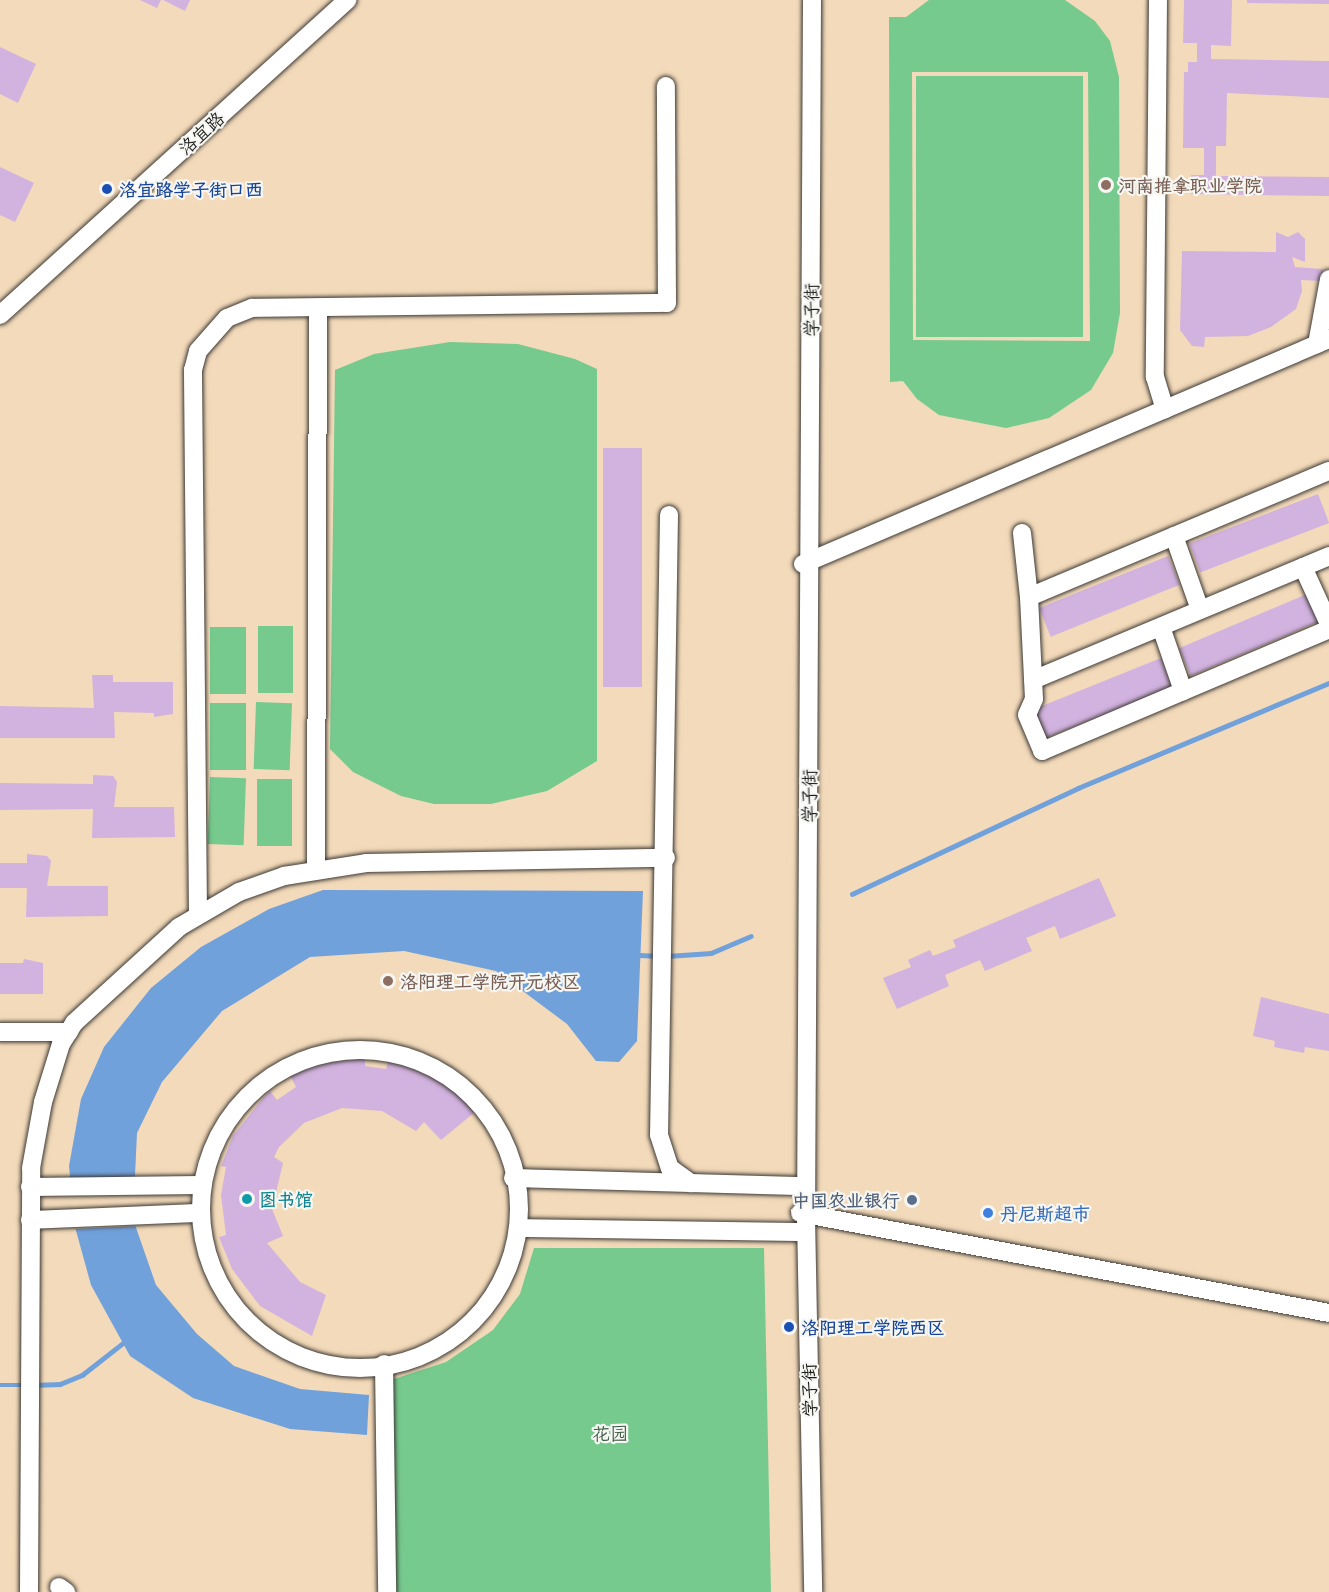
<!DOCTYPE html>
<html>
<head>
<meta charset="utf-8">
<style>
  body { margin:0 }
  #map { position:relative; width:1329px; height:1592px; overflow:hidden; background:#f3daba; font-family:Mali,"LXGW WenKai TC",sans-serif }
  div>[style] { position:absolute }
  .green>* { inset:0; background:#76ca8e; transform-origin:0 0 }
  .water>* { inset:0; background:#71a1db }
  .pier>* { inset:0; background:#f3daba }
  .stream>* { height:4.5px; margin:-2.25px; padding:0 2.25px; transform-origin:2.25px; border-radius:2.25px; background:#71a1db }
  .building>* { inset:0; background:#d2b2df; transform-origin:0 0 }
  .roads { filter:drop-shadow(0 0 2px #3c3834) drop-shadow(0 0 2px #3c3834) }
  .minor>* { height:18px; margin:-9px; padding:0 9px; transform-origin:9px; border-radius:9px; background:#fff }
  .minor>.ring { margin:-9px; padding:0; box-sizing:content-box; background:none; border:18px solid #fff; border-radius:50% }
  .dots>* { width:16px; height:16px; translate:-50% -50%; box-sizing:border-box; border:3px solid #f6f6f2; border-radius:50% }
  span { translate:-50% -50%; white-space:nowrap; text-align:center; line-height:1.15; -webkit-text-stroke:4.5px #f6f6f2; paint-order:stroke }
  .street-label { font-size:18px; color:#1c1c1c }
  .education-label { font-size:18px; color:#785e54; font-weight:700 }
  .left { translate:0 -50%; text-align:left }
  .transit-label { font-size:18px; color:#164399; font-weight:700 }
  .culture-label { font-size:18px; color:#0d838f; font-weight:700 }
  .service-label { font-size:18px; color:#4e5e75; font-weight:700 }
  .right { translate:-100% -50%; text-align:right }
  .shop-label { font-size:18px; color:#366cbe; font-weight:700 }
  .park-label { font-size:18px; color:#3c5944 }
</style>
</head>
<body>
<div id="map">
  <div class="green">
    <i style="clip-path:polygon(evenodd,929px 0,1065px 0,1095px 21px,1110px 41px,1119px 77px,1120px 313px,1113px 353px,1091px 390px,1049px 418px,1006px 428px,939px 415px,917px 399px,903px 381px,890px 382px,889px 17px,906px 17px,929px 0,912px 72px,1088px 72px,1090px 341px,913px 340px,912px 72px)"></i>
    <i style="left:916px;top:76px;width:167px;height:261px"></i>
    <i style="clip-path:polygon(450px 342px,518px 344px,575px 359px,597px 369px,597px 761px,547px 791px,491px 804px,434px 804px,401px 796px,353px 772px,330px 749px,335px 370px,374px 354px)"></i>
    <i style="left:258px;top:626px;width:35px;height:67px"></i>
    <i style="left:210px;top:627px;width:36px;height:67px"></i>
    <i style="left:256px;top:702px;width:36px;height:67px;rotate:2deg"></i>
    <i style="left:210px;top:703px;width:36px;height:67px"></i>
    <i style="left:210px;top:777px;width:36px;height:67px;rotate:2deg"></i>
    <i style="left:257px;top:779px;width:35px;height:67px"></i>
    <i style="clip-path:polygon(534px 1248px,764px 1248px,771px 1592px,394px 1592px,394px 1379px,446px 1362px,493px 1330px,520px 1294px)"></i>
  </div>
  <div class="water">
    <i style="clip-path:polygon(323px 890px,643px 891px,637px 1041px,619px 1062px,596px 1061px,567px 1024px,496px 971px,404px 951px,310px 957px,222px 1011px,162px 1082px,137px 1133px,133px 1219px,156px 1285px,197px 1334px,234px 1366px,300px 1389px,369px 1395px,367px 1435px,290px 1429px,193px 1398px,130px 1356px,91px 1285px,75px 1227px,69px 1166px,81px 1099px,104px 1047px,151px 988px,201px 947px,269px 909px)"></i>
  </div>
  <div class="pier">
    <i style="clip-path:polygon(68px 1181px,138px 1190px,139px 1226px,73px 1229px)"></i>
  </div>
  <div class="stream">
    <i style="left:852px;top:894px;width:250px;rotate:-25.1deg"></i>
    <i style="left:1078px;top:788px;width:272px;rotate:-22.7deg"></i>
    <i style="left:640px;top:955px;width:19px;rotate:3deg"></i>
    <i style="left:667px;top:956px;width:44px;rotate:-3.9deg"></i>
    <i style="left:711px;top:953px;width:43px;rotate:-23deg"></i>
    <i style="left:0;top:1385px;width:25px"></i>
    <i style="left:33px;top:1385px;width:27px;rotate:-2deg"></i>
    <i style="left:60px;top:1384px;width:24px;rotate:-22deg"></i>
    <i style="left:82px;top:1375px;width:52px;rotate:-38deg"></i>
  </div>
  <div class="building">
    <i style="clip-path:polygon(140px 0,161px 0,157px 8px)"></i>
    <i style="clip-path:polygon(163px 0,190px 0,185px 11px)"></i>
    <i style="clip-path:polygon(1184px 0,1232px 0,1231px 46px,1211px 45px,1211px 59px,1329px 61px,1329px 98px,1227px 93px,1226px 146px,1216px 146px,1216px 176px,1329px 177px,1329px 196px,1191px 194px,1191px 175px,1204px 175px,1204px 148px,1183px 148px,1184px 72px,1188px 72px,1188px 62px,1197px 62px,1197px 43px,1183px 43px)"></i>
    <i style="clip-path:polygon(1247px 0,1329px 0,1329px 4px,1247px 3px)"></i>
    <i style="clip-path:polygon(0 47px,36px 64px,18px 103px,0 94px)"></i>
    <i style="clip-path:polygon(0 167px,34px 183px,15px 222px,0 215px)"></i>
    <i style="clip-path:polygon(1276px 232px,1288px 237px,1298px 232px,1305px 239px,1305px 262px,1292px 257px,1295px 267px,1322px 269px,1327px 274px,1322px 281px,1301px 280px,1302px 291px,1296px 309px,1271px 327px,1248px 336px,1205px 337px,1204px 347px,1192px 346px,1180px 330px,1182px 251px,1276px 252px)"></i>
    <i style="left:603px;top:448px;width:39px;height:239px"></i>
    <i style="left:1318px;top:494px;width:31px;height:138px;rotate:69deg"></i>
    <i style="left:1168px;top:556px;width:31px;height:139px;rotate:68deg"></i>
    <i style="left:1307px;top:594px;width:30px;height:139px;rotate:67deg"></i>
    <i style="left:1161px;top:658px;width:31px;height:139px;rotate:68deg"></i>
    <i style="clip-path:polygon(92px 675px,113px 675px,113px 682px,173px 682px,173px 714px,154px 717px,154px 713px,114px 712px,115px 738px,0 738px,0 706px,94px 708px)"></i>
    <i style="clip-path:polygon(93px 775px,113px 776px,117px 782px,114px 807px,174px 807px,175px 837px,92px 838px,93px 809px,0 810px,0 783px,93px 784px)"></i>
    <i style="clip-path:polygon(27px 854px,47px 856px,51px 861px,47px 886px,108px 886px,108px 916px,26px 917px,27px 888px,0 888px,0 863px,27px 863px)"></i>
    <i style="clip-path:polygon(1099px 878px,1116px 916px,1060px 939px,1055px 926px,1026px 938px,1032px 951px,985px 971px,980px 960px,945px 975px,949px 986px,897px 1009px,883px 978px,911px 967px,908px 960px,930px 950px,933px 956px,956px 947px,953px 940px)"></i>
    <i style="clip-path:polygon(24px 959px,43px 963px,43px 994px,0 994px,0 963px,23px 963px)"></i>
    <i style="clip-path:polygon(1261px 997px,1329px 1014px,1329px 1051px,1305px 1047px,1304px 1053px,1274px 1047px,1275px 1041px,1253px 1036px)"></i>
    <i style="clip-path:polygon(365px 1058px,365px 1066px,386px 1069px,388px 1061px,426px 1073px,449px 1086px,475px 1112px,441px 1140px,424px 1122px,416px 1131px,382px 1111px,342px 1108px,304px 1123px,279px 1147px,274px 1157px,283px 1163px,272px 1209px,283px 1236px,267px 1243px,300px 1282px,326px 1295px,312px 1336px,260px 1306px,232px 1269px,219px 1237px,226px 1235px,221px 1195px,226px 1167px,221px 1166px,233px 1136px,263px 1098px,270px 1091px,277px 1100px,296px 1087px,290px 1075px,327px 1063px)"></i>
  </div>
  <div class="roads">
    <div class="minor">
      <i style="left:812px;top:0;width:1217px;rotate:90.28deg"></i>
      <i style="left:806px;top:1217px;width:375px;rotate:88.9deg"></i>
      <i style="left:1158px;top:0;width:377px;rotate:90.5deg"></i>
      <i style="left:1155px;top:377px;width:34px;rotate:73deg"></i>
      <i style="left:0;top:315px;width:469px;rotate:-42.2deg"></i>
      <i style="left:1317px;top:344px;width:66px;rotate:-79.5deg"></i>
      <i style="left:669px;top:515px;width:620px;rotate:90.92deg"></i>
      <i style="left:659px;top:1135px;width:35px;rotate:72deg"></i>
      <i style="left:670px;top:1168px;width:26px;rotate:36deg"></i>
      <i style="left:1022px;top:533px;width:64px;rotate:83.8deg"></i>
      <i style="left:1029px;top:597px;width:325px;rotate:-22.8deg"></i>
      <i style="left:1174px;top:536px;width:78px;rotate:70.6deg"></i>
      <i style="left:803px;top:564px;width:572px;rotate:-23.16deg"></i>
      <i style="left:1303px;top:567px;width:63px;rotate:65.5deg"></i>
      <i style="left:1029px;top:597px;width:102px;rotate:87.2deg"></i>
      <i style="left:1034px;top:699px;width:17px;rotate:114deg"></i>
      <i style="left:1027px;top:715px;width:39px;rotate:67deg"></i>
      <i style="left:1042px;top:751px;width:312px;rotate:-23deg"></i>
      <i style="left:1161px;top:627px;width:68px;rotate:71deg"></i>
      <i style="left:1033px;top:680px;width:321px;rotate:-22.7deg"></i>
      <i style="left:316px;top:869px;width:561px;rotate:-89.8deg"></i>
      <i style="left:198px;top:915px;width:545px;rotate:-90.53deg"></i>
      <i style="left:193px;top:370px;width:20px;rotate:-75deg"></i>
      <i style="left:198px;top:351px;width:44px;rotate:-48.7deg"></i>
      <i style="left:227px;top:318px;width:27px;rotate:-22deg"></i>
      <i style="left:252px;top:308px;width:415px;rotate:-0.7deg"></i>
      <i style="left:667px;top:303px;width:217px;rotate:-90.3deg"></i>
      <i style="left:0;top:1032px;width:69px"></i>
      <i class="ring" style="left:201px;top:1050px;width:300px;height:300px"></i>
      <i style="left:513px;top:1178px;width:293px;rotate:1.6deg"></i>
      <i style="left:30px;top:1187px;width:170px;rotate:-0.7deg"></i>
      <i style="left:800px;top:1213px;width:538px;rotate:10.7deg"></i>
      <i style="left:30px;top:1220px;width:169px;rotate:-2.4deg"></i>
      <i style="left:519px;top:1228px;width:287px;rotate:0.8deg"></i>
      <i style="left:384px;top:1364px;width:228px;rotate:89.2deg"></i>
      <i style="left:59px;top:1587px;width:9px;rotate:36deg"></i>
      <i style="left:29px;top:1592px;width:424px;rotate:-89.7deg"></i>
      <i style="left:31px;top:1168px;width:67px;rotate:-79.7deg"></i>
      <i style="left:43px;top:1102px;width:61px;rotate:-72.8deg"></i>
      <i style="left:61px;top:1044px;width:25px;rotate:-58deg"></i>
      <i style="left:74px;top:1023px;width:142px;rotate:-42.4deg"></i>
      <i style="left:179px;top:927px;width:69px;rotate:-30.3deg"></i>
      <i style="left:239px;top:892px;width:48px;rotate:-19.6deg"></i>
      <i style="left:284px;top:876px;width:83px;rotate:-9deg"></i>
      <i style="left:366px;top:863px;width:300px;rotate:-1deg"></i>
    </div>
  </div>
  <div class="dots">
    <i style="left:1106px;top:185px;background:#8d6e63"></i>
    <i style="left:107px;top:189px;background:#1a4fb4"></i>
    <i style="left:388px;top:981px;background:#8d6e63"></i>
    <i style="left:247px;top:1199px;background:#0f9aa8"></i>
    <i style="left:912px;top:1200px;background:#5c6f8a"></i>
    <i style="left:988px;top:1213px;background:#3f7fe0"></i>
    <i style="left:789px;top:1327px;background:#1a4fb4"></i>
  </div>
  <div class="street-label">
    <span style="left:201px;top:133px;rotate:-42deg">洛宜路</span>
    <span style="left:811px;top:310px;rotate:-90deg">学子街</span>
    <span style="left:809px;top:796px;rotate:-90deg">学子街</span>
    <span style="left:809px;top:1390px;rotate:-91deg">学子街</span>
  </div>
  <div class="education-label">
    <span class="left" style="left:1118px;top:185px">河南推拿职业学院</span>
    <span class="left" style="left:400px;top:981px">洛阳理工学院开元校区</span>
  </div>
  <div class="transit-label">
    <span class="left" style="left:119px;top:189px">洛宜路学子街口西</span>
    <span class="left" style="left:801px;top:1327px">洛阳理工学院西区</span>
  </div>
  <div class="culture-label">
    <span class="left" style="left:259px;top:1199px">图书馆</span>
  </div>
  <div class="service-label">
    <span class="right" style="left:900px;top:1200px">中国农业银行</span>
  </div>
  <div class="shop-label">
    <span class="left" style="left:1000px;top:1213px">丹尼斯超市</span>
  </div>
  <div class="park-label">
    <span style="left:610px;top:1433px">花园</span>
  </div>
</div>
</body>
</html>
